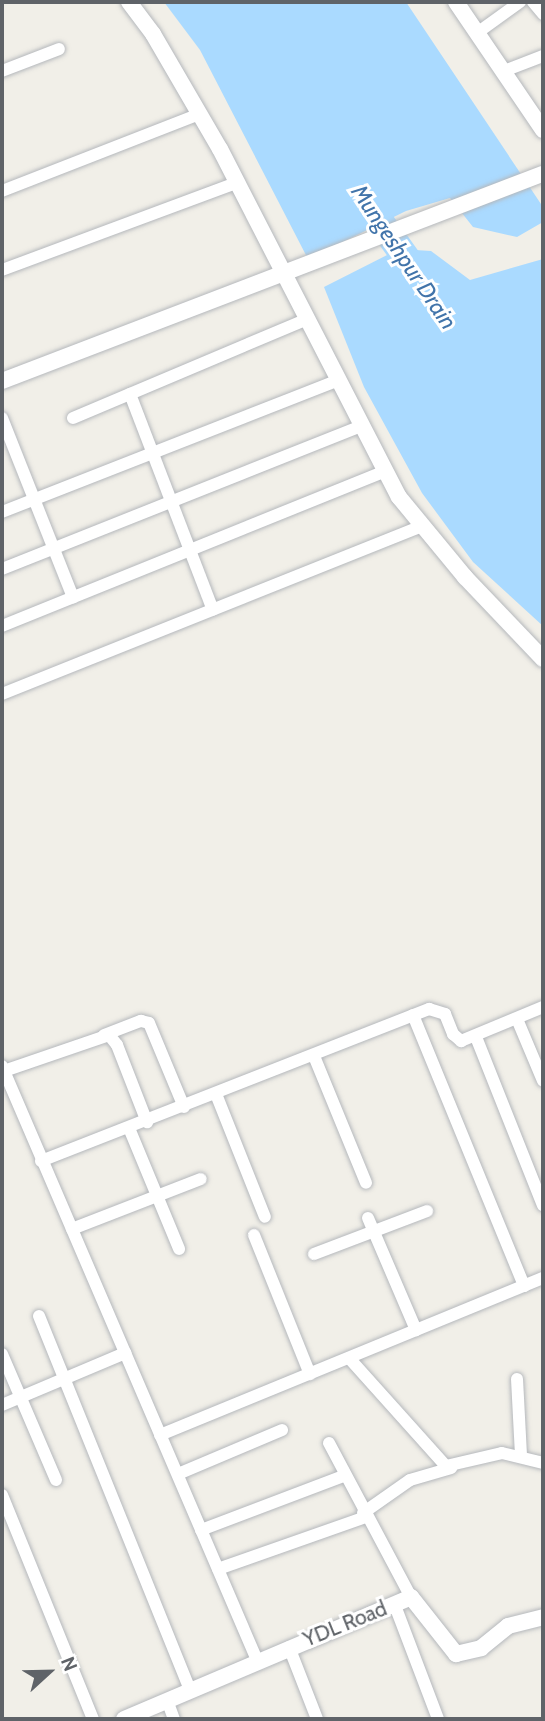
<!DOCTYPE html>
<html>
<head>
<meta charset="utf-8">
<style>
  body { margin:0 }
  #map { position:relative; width:545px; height:1721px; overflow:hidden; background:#f1efe8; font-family:Cabin,sans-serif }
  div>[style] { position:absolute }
  .water>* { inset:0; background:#aadaff }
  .river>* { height:28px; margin:-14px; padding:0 14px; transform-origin:14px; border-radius:14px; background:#aadaff }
  .roads { filter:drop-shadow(0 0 2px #b5b8bc) drop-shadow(0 0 2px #b5b8bc) }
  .minor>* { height:12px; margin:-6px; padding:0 6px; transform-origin:6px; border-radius:6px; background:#fff }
  .tertiary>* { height:16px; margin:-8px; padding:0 8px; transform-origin:8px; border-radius:8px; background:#fff }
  span { translate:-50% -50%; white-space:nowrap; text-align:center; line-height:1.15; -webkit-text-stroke:6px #fff; paint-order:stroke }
  .street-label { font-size:21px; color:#5f6368 }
  .water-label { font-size:23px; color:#4174aa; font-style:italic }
  .frame { position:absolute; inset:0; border:4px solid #5f6368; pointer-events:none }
  .north { position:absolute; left:14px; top:1637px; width:70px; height:70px; -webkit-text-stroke:5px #fff; paint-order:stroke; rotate:68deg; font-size:19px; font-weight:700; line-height:28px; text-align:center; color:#5f6368 }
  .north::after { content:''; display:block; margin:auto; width:24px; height:32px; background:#5f6368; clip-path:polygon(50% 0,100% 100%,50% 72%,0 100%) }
</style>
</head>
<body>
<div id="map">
  <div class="water">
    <i style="clip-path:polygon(164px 2px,406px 2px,543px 207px,543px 222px,517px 237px,473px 227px,450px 198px,406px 211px,308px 259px,200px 50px)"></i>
    <i style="clip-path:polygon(399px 249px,431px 251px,470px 280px,543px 259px,543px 626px,473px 562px,422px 493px,364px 387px,324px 287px)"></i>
  </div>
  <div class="river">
    <i style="left:360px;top:194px;width:106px;rotate:54.2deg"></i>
  </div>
  <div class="roads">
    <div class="minor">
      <i style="left:533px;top:2px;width:16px;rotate:50deg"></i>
      <i style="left:477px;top:33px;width:53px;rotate:-35.8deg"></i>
      <i style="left:2px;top:71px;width:61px;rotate:-21.1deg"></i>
      <i style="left:504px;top:71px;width:42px;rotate:-21deg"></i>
      <i style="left:2px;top:191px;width:212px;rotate:-21.3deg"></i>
      <i style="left:2px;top:270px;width:250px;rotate:-20.4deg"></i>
      <i style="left:130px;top:394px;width:231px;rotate:69deg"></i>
      <i style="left:2px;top:418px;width:193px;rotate:68.4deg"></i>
      <i style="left:73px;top:418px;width:252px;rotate:-22.9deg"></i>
      <i style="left:2px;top:512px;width:360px;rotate:-21.4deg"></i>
      <i style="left:2px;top:569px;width:386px;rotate:-21.7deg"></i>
      <i style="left:2px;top:626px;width:412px;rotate:-22deg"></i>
      <i style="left:2px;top:694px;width:450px;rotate:-21.8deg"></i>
      <i style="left:413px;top:1015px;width:293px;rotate:67.7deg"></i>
      <i style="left:517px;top:1019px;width:67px;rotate:67.2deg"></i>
      <i style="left:104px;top:1035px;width:40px;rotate:-21deg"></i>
      <i style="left:141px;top:1021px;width:8px;rotate:14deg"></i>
      <i style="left:149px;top:1023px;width:91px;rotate:67.4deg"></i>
      <i style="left:476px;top:1037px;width:181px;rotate:68.3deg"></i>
      <i style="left:314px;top:1056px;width:137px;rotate:67.7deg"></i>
      <i style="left:2px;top:1066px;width:646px;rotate:66.77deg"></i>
      <i style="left:4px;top:1071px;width:111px;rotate:-18.9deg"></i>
      <i style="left:109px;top:1035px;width:13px;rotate:51deg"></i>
      <i style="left:117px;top:1045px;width:83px;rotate:68.7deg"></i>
      <i style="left:216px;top:1094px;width:132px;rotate:68.3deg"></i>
      <i style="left:129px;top:1128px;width:131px;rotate:67.5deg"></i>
      <i style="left:41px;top:1161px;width:417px;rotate:-21.4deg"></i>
      <i style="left:429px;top:1009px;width:17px;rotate:17deg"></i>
      <i style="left:445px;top:1014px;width:22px;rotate:68deg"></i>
      <i style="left:453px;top:1034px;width:11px;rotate:41deg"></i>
      <i style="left:461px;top:1041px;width:89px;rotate:-22.5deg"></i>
      <i style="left:368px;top:1218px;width:122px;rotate:66.8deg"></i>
      <i style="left:72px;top:1229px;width:138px;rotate:-21.2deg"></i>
      <i style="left:254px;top:1235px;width:150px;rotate:68.1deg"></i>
      <i style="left:314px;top:1254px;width:121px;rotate:-20.8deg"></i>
      <i style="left:39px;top:1316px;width:403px;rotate:68deg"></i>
      <i style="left:2px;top:1354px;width:137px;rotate:66.8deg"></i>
      <i style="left:349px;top:1358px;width:145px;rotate:48.1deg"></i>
      <i style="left:446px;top:1466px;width:57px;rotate:-13.1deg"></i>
      <i style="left:502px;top:1453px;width:42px;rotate:13.7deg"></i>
      <i style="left:517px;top:1379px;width:76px;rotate:87deg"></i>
      <i style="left:2px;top:1405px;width:134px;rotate:-22.9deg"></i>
      <i style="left:160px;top:1435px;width:414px;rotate:-22.3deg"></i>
      <i style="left:329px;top:1443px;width:174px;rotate:62deg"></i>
      <i style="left:178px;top:1474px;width:113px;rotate:-22.9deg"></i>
      <i style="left:2px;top:1495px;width:242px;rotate:67.9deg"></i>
      <i style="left:363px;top:1513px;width:57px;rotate:-35.1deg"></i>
      <i style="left:410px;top:1480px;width:43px;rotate:-16.3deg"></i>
      <i style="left:201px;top:1530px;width:152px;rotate:-20.8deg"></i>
      <i style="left:218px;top:1569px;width:157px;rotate:-19.4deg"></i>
      <i style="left:394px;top:1603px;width:124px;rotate:69.2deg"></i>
      <i style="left:289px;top:1647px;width:77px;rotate:68.7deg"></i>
      <i style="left:167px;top:1700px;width:20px;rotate:70deg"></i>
    </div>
    <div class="tertiary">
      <i style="left:129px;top:2px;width:40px;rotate:53deg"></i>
      <i style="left:153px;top:34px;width:133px;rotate:59.8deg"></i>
      <i style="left:220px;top:149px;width:391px;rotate:62.8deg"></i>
      <i style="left:399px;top:497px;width:104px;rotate:50.5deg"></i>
      <i style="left:465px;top:577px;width:113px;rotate:46.4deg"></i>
      <i style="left:456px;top:2px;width:155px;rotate:55.8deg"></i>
      <i style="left:2px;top:381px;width:578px;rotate:-20.97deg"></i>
      <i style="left:124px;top:1719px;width:312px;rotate:-23deg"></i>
      <i style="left:411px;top:1597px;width:73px;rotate:51.7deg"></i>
      <i style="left:456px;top:1654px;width:26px;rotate:-13deg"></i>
      <i style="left:481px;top:1648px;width:35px;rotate:-39deg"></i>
      <i style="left:508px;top:1626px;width:36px;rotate:-14deg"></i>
    </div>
  </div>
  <div class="street-label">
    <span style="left:345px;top:1624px;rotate:-22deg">YDL Road</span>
  </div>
  <div class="water-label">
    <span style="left:404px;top:257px;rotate:56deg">Mungeshpur Drain</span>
  </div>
  <div class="frame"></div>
  <div class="north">N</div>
</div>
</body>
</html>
